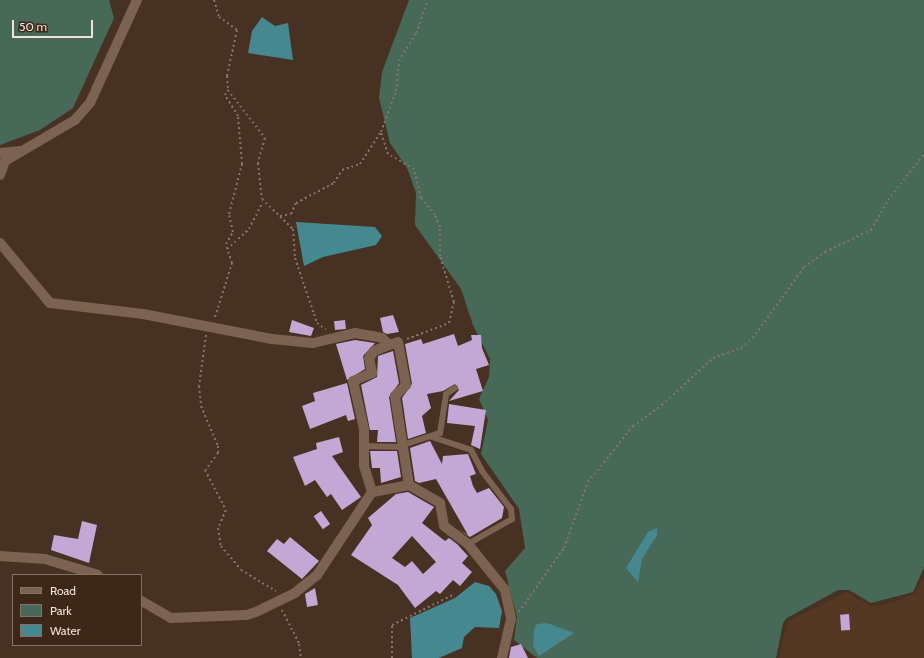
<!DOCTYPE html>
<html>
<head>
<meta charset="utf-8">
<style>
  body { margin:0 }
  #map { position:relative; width:924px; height:658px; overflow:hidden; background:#473122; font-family:Cabin,sans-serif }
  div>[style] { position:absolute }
  .built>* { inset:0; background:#533723 }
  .green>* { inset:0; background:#476a58 }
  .water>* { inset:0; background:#458890 }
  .building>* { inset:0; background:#c3a7d4; transform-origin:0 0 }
  .path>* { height:2px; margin-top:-1px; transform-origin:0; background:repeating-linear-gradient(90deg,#877467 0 2px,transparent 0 5px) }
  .lane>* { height:6px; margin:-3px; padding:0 3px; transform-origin:3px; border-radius:3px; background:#7b6251 }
  .street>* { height:10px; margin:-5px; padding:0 5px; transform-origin:5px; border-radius:5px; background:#7b6251 }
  span { translate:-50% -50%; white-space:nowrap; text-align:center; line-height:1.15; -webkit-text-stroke:4px #3c2718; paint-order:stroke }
  .legend { position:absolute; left:12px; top:574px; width:130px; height:72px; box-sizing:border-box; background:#3c2718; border:1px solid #847265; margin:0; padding:5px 7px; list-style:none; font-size:12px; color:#f0e2d8 }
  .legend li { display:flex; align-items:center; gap:8px; height:20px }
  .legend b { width:20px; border:1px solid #847265 }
  .scale { position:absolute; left:12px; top:20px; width:81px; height:18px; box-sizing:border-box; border:2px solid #f0e2d8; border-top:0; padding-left:5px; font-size:12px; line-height:14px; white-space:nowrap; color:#f0e2d8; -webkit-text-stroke:3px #3c2718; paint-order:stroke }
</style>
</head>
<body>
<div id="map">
  <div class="built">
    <i style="clip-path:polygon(924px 575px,924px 658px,779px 658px,787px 622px,846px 592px,871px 606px,893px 603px,915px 593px)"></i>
  </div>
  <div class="green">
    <i style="clip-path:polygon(0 0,109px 0,114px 18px,73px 108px,40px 130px,0 145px)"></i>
    <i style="clip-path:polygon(409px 0,924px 0,924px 567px,913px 592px,871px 603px,849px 590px,838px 590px,787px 618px,783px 623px,776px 658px,537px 658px,514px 640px,517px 617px,505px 571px,525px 548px,519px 509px,481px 454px,488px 420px,479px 399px,489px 377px,490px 359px,473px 325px,461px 289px,415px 225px,416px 193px,407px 168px,390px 143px,379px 98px,382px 72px)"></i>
  </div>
  <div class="water">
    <i style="clip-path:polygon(262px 17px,275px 26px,288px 23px,293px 60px,248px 53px,252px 31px)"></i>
    <i style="clip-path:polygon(296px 222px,375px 227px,382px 236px,376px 245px,323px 257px,304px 266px)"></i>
    <i style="clip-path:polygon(657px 528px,657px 535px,642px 559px,638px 582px,626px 568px,648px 532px)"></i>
    <i style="clip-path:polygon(475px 582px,489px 586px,496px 594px,502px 611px,499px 628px,475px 627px,464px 637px,462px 648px,439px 658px,412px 658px,410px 618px,455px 598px)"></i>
    <i style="clip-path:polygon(547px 623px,574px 633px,539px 656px,533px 646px,534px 630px,537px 624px)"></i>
  </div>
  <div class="building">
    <i style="clip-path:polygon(393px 315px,399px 332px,387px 334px,383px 332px,380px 318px)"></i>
    <i style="clip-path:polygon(292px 320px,314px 328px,311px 336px,289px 332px)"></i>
    <i style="left:345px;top:320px;width:9px;height:11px;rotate:84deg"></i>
    <i style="clip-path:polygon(454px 334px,458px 346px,472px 340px,471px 335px,481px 335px,482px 348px,489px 365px,476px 369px,483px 391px,449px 401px,459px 390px,455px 384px,443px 391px,427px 394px,431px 408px,422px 416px,426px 433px,408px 439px,402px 398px,412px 384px,405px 344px,421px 339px,423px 344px)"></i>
    <i style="clip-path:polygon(355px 340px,375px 343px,363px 356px,365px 369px,347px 380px,336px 344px)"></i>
    <i style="clip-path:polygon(393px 351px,399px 383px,389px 397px,396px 442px,377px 442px,378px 430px,370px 430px,361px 385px,377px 377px,378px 356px)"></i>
    <i style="clip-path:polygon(347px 383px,355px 419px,348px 421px,346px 415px,310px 429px,302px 406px,315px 401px,313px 393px)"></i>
    <i style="clip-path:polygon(449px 404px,486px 410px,480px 449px,471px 445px,475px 426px,447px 423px)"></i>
    <i style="clip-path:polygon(339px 437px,343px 452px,332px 456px,361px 497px,342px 510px,331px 494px,327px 497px,315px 480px,305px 486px,293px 457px,317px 449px,316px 443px)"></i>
    <i style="clip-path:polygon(430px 441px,442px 464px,443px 456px,468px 454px,476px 474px,470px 476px,473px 486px,477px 493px,489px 488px,504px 507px,502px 518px,470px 537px,458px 529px,468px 535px,436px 479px,419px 483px,415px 481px,410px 448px)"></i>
    <i style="clip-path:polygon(370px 451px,397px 451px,401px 477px,381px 483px,380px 468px,372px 468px)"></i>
    <i style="clip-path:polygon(evenodd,408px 492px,434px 507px,422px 523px,445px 541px,449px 538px,457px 544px,468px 556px,462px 563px,472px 572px,460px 586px,453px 580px,440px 594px,436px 591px,415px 608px,398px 585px,351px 555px,372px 525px,368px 518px,396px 494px,408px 492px,412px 536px,436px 562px,423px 574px,412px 561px,405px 567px,392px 558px,412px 536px)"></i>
    <i style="left:321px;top:511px;width:16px;height:9px;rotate:55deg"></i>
    <i style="clip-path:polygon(82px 521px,97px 525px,89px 563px,51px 550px,54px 535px,78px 539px)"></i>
    <i style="clip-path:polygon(290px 537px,319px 561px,302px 579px,267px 551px,277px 539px,284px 544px)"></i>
    <i style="clip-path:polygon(315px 588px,318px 605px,307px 607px,305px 594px)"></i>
    <i style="left:849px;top:614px;width:16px;height:9px;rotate:86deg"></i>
    <i style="clip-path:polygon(521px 644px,528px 658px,509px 658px,511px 647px)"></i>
  </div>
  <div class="path">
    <i style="left:214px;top:0;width:18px;rotate:74deg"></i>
    <i style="left:219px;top:17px;width:22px;rotate:36deg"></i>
    <i style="left:237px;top:30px;width:47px;rotate:102.3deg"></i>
    <i style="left:227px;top:76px;width:14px;rotate:86deg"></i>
    <i style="left:228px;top:90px;width:61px;rotate:52.4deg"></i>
    <i style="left:265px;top:138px;width:26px;rotate:106deg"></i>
    <i style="left:258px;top:163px;width:36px;rotate:84deg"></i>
    <i style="left:262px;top:199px;width:43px;rotate:44.1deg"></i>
    <i style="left:293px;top:229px;width:29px;rotate:86deg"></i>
    <i style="left:295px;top:258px;width:59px;rotate:71.3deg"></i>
    <i style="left:314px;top:314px;width:9px;rotate:72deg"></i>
    <i style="left:317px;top:323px;width:11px;rotate:38deg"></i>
    <i style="left:280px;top:216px;width:11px;rotate:-10deg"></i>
    <i style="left:291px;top:214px;width:12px;rotate:-66deg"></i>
    <i style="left:296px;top:203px;width:43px;rotate:-27.8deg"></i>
    <i style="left:334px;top:183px;width:15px;rotate:-58deg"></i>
    <i style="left:342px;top:170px;width:19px;rotate:-18deg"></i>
    <i style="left:360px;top:164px;width:38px;rotate:-57deg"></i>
    <i style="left:227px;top:249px;width:30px;rotate:-42deg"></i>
    <i style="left:249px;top:229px;width:30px;rotate:-63deg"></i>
    <i style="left:215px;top:317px;width:57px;rotate:-72.5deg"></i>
    <i style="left:232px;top:263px;width:20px;rotate:-108deg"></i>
    <i style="left:226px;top:244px;width:14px;rotate:-60deg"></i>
    <i style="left:233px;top:232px;width:18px;rotate:-103deg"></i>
    <i style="left:229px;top:214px;width:52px;rotate:-75.4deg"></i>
    <i style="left:242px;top:164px;width:48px;rotate:-94.8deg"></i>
    <i style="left:238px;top:116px;width:25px;rotate:-122deg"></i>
    <i style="left:225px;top:95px;width:6px;rotate:-59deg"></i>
    <i style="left:206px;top:335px;width:51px;rotate:97.8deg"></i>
    <i style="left:199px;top:386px;width:20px;rotate:84deg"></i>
    <i style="left:201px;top:406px;width:43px;rotate:67deg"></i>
    <i style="left:218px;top:446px;width:7px;rotate:90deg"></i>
    <i style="left:218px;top:453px;width:21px;rotate:127deg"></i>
    <i style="left:205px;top:470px;width:45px;rotate:62.3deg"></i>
    <i style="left:226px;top:510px;width:20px;rotate:114deg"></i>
    <i style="left:218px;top:528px;width:18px;rotate:81deg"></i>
    <i style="left:221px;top:546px;width:31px;rotate:50deg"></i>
    <i style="left:241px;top:570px;width:41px;rotate:31deg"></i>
    <i style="left:407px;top:339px;width:45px;rotate:-20.9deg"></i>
    <i style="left:449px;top:323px;width:22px;rotate:-77deg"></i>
    <i style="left:454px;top:302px;width:48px;rotate:-106.9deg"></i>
    <i style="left:440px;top:256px;width:29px;rotate:-90deg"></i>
    <i style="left:440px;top:227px;width:13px;rotate:-113deg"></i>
    <i style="left:435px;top:215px;width:22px;rotate:-129deg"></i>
    <i style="left:421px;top:198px;width:30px;rotate:-104deg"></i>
    <i style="left:414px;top:169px;width:30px;rotate:-150deg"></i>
    <i style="left:388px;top:154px;width:23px;rotate:-108deg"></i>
    <i style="left:381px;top:132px;width:44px;rotate:-69.9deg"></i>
    <i style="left:396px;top:91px;width:30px;rotate:-84deg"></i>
    <i style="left:399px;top:61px;width:33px;rotate:-59deg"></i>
    <i style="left:416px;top:33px;width:35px;rotate:-70deg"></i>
    <i style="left:282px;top:610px;width:38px;rotate:63deg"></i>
    <i style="left:299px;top:644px;width:14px;rotate:82deg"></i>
    <i style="left:519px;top:612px;width:78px;rotate:-54.9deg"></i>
    <i style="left:564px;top:548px;width:70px;rotate:-70deg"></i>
    <i style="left:588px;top:482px;width:72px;rotate:-51.2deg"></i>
    <i style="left:633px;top:426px;width:36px;rotate:-36deg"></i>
    <i style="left:662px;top:405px;width:69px;rotate:-42.7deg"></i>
    <i style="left:713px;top:358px;width:30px;rotate:-20deg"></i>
    <i style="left:741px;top:348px;width:16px;rotate:-40deg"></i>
    <i style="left:753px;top:338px;width:87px;rotate:-54.3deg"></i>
    <i style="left:804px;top:267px;width:26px;rotate:-36deg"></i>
    <i style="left:825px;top:252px;width:51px;rotate:-25.6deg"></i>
    <i style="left:871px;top:230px;width:34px;rotate:-60deg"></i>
    <i style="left:888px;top:200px;width:58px;rotate:-52deg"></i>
    <i style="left:392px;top:658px;width:33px;rotate:-90deg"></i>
    <i style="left:392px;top:625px;width:68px;rotate:-26.2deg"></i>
  </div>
  <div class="lane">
    <i style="left:432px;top:437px;width:41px;rotate:18.4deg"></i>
    <i style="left:471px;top:450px;width:24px;rotate:62deg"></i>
    <i style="left:482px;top:471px;width:48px;rotate:52.7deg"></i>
    <i style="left:511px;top:509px;width:10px;rotate:84deg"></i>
    <i style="left:512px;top:519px;width:51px;rotate:150.4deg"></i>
    <i style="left:403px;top:445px;width:39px;rotate:-18deg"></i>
    <i style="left:440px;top:433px;width:39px;rotate:-81deg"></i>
    <i style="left:446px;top:394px;width:11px;rotate:-34deg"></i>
    <i style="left:362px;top:446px;width:41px;rotate:1.4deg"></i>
  </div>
  <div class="street">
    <i style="left:0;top:153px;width:20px;rotate:-6deg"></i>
    <i style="left:0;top:175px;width:15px;rotate:-70deg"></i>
    <i style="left:5px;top:161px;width:81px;rotate:-30.4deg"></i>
    <i style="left:75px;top:120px;width:23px;rotate:-49deg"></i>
    <i style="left:90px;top:103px;width:113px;rotate:-65.5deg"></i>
    <i style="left:0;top:243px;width:78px;rotate:50.2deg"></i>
    <i style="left:50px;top:303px;width:94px;rotate:6.7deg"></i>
    <i style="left:143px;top:314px;width:131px;rotate:11deg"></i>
    <i style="left:272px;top:339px;width:41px;rotate:5.6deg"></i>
    <i style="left:313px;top:343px;width:43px;rotate:-13.4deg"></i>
    <i style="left:355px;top:333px;width:27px;rotate:10deg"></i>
    <i style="left:382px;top:338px;width:10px;rotate:45deg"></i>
    <i style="left:389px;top:345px;width:9px;rotate:-18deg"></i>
    <i style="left:398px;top:342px;width:44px;rotate:79.5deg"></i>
    <i style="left:406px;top:385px;width:16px;rotate:135deg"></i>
    <i style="left:395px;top:396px;width:90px;rotate:81.1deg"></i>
    <i style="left:409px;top:485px;width:38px;rotate:169deg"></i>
    <i style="left:372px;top:492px;width:100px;rotate:123.5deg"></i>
    <i style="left:317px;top:575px;width:28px;rotate:141deg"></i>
    <i style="left:295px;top:593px;width:43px;rotate:154deg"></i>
    <i style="left:256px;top:612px;width:10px;rotate:163deg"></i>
    <i style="left:246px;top:615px;width:75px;rotate:177.7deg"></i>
    <i style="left:171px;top:618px;width:34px;rotate:-150deg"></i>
    <i style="left:409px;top:485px;width:36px;rotate:30deg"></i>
    <i style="left:440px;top:503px;width:23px;rotate:80deg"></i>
    <i style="left:444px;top:526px;width:30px;rotate:37deg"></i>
    <i style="left:468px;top:544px;width:59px;rotate:51.2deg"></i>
    <i style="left:505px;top:590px;width:30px;rotate:78deg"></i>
    <i style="left:511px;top:619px;width:40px;rotate:103deg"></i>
    <i style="left:372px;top:492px;width:27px;rotate:-107deg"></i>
    <i style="left:364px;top:466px;width:37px;rotate:-90deg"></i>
    <i style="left:364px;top:429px;width:49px;rotate:-102.9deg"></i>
    <i style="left:353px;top:381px;width:21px;rotate:-23deg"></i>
    <i style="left:372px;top:373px;width:15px;rotate:-101deg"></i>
    <i style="left:369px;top:358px;width:9px;rotate:-54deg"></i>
    <i style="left:374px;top:351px;width:16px;rotate:-22deg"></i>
    <i style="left:0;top:556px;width:45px;rotate:3.8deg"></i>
    <i style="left:45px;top:559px;width:55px;rotate:16.8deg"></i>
  </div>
  <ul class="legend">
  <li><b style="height:5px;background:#7b6251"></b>Road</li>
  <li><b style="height:11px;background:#476a58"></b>Park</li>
  <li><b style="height:11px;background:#458890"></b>Water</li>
  </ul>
  <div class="scale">50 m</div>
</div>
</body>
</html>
